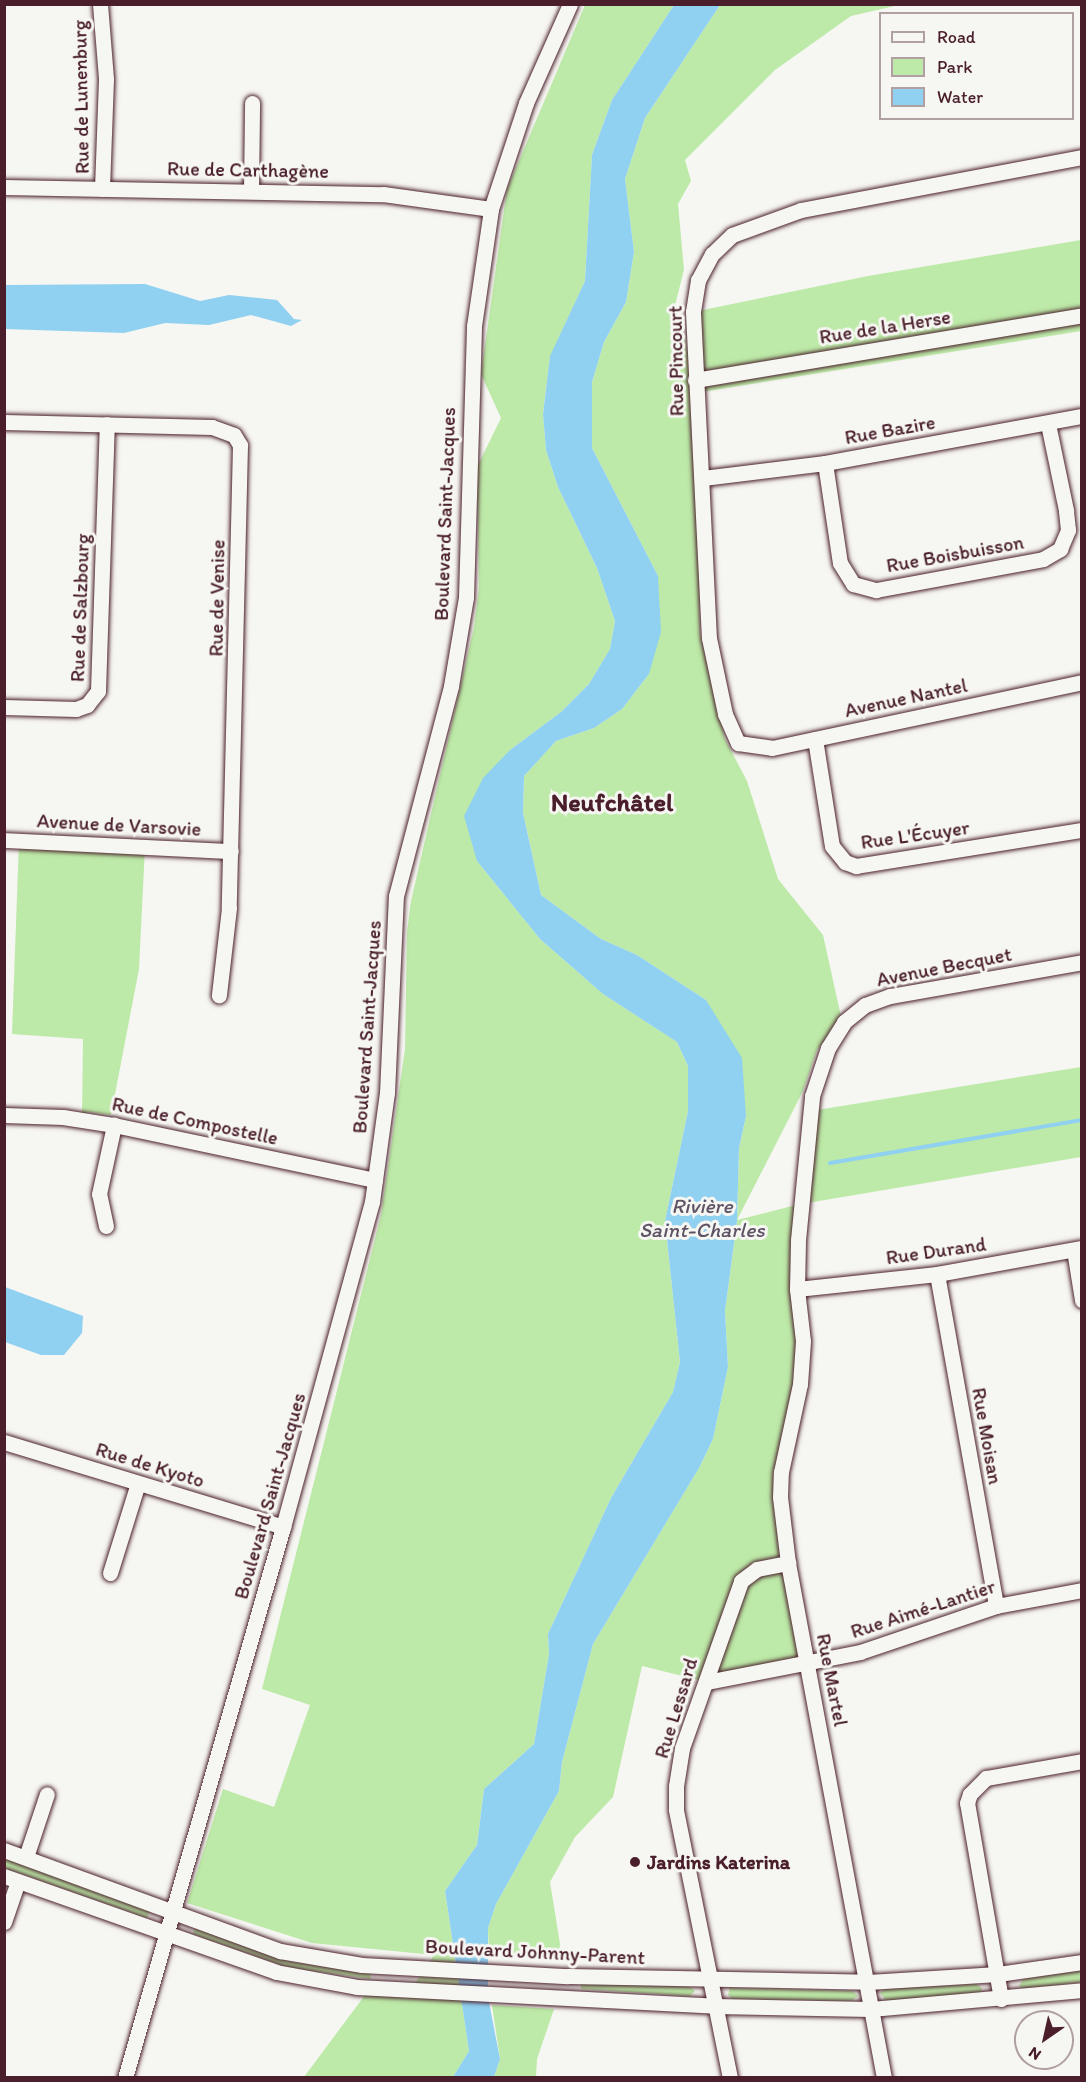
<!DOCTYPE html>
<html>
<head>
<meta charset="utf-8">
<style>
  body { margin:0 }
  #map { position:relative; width:1086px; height:2082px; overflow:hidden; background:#f6f6f2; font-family:Itim,sans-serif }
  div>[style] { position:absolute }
  .green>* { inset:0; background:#bdeaa8 }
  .water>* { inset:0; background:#90d0f1 }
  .stream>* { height:4px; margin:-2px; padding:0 2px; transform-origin:2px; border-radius:2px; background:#90d0f1 }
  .roads { filter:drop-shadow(0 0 2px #4a1f2b) drop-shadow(0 0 2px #4a1f2b) }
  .minor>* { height:15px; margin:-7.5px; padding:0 7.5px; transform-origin:7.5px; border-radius:7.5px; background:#f6f6f2 }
  .dots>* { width:16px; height:16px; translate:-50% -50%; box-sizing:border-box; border:3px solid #f6f6f2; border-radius:50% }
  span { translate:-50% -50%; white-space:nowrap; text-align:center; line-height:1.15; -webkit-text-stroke:6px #f6f6f2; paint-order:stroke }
  .street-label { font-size:20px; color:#4a1f2b }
  .poi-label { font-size:20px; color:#4a1f2b; font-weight:700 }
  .left { translate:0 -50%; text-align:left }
  .water-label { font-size:21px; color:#5f5466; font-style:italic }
  .district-label { font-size:26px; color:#4a1f2b; font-weight:700 }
  .frame { position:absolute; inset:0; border:6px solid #4a1f2b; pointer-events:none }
  .legend { position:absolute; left:879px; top:12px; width:195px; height:108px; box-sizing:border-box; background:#f6f6f2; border:2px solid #b1a0a2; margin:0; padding:8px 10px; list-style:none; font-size:18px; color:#4a1f2b }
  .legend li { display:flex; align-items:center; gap:12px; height:30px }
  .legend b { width:30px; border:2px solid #b1a0a2 }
  .north { position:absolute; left:1014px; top:2010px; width:60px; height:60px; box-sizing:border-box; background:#f6f6f2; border:2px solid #b1a0a2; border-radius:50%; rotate:214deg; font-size:16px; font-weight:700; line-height:24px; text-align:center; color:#4a1f2b }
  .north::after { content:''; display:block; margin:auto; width:21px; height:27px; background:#4a1f2b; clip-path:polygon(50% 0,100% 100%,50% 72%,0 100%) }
</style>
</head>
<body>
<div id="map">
  <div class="green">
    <i style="clip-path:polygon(585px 5px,674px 5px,612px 100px,592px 155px,585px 281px,550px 357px,543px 413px,546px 450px,558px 487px,597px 568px,615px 621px,610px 649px,589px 684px,561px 712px,510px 750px,477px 861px,540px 939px,603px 994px,677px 1042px,688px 1066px,688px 1111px,665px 1221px,680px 1362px,673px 1392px,611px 1498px,548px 1634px,549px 1654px,534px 1744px,484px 1789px,477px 1845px,445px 1891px,469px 2051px,453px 2077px,304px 2077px,368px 1991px,408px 1994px,434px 1955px,312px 1943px,187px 1903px,223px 1789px,274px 1807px,310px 1705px,262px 1689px,381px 1215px,405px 1049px,407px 932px,411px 901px,474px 627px,479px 587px,477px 467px,501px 418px,481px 374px,507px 189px)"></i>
    <i style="clip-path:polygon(720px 5px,899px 5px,851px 16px,775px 70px,685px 160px,691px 181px,678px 204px,684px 270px,674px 309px,683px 329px,695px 387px,693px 312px,868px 276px,1081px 240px,1081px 331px,696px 393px,700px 633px,725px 739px,747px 781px,778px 879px,823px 935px,842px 1021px,817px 1050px,803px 1091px,737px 1220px,800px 1204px,811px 1111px,1081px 1067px,1081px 1157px,801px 1204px,803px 1341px,781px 1472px,807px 1665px,707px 1682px,642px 1666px,613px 1797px,575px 1837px,550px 1882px,560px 1944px,558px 1960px,489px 1955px,488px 1928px,496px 1904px,559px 1791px,562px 1762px,593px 1644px,699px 1468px,713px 1439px,728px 1367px,725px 1311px,737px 1221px,739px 1148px,746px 1116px,706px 1000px,637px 955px,601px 939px,541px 895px,523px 813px,524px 776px,556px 741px,594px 728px,622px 709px,649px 674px,658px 576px,592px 448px,592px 382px,604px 342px,626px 302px,634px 252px,625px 179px,645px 118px)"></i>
    <i style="clip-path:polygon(19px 841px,145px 847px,139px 969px,111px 1115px,88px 1112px,82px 1120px,83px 1039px,12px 1034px)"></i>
    <i style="clip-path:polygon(4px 1857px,97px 1891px,150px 1911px,147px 1918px,5px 1868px)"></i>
    <i style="clip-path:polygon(195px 1928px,293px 1962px,370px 1973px,371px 1979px,287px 1967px,193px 1934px)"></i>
    <i style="clip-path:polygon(1081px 1970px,1081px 1982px,1024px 1989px,1019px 1986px,1023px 1979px)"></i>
    <i style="clip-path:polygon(581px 1983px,690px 1987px,695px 1991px,690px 1996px,581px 1989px)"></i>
    <i style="clip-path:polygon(976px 1984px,982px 1988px,981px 1993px,886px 2001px,880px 1993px,885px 1989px)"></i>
    <i style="clip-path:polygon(730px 1988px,853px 1991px,858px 1996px,851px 2001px,733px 1999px,728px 1995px)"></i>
    <i style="clip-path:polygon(492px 2005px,554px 2009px,537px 2059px,536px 2077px,494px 2077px,500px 2059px)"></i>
  </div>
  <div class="water">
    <i style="clip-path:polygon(674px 5px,720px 5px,645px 118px,625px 179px,634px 252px,626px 302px,604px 342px,592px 382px,592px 448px,658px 576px,661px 632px,649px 674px,622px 709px,594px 728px,556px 741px,524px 776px,523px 813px,541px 895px,601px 939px,637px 955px,706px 1000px,742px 1058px,746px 1116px,739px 1148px,737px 1221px,725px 1311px,728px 1367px,713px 1439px,699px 1468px,593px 1644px,562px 1762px,559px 1791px,496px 1904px,488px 1928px,488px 1997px,500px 2059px,494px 2077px,453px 2077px,469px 2051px,445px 1891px,477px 1845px,484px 1789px,534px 1744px,549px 1654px,548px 1634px,611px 1498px,673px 1392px,680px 1362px,665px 1221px,688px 1111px,688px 1066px,677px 1042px,603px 994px,540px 939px,477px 861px,464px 816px,483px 778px,510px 750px,561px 712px,589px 684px,610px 649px,615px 621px,597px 568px,558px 487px,546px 450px,543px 414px,550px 356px,585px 281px,592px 155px,612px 100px)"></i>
    <i style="clip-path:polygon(145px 284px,200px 301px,229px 295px,277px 300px,294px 319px,302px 320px,291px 326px,251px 315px,209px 325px,165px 323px,124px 333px,5px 329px,5px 285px)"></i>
    <i style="clip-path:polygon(5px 1287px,83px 1316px,82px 1333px,64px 1355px,41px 1355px,5px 1342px)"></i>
  </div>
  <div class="stream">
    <i style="left:830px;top:1163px;width:256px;rotate:-9.7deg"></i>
  </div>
  <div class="roads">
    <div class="minor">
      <i style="left:100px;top:4px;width:75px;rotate:85.4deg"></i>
      <i style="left:106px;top:79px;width:110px;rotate:92.1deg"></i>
      <i style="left:1082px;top:157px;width:286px;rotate:169.3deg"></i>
      <i style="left:801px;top:210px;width:73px;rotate:160.1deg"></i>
      <i style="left:732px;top:235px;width:28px;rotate:136deg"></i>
      <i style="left:712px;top:254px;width:30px;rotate:118deg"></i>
      <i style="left:698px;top:280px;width:32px;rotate:99deg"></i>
      <i style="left:693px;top:312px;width:326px;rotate:87.2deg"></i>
      <i style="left:709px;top:638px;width:78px;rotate:78.1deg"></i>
      <i style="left:725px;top:714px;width:32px;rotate:66deg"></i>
      <i style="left:738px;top:743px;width:34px;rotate:8deg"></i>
      <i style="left:772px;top:748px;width:317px;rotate:-12deg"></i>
      <i style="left:4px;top:187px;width:379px;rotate:1.1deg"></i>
      <i style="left:383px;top:194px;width:109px;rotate:7.9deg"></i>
      <i style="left:251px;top:191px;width:88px;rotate:-89.3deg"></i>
      <i style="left:695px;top:380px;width:392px;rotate:-9.5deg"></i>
      <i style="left:4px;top:422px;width:208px;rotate:1.4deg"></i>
      <i style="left:212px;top:427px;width:23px;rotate:20deg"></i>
      <i style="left:234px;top:435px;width:12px;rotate:59deg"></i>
      <i style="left:240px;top:445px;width:463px;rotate:91.4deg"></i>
      <i style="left:229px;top:908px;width:88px;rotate:96.6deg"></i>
      <i style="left:825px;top:463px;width:101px;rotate:81.5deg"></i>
      <i style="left:840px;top:563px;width:25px;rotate:58deg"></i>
      <i style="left:853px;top:584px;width:24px;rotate:15deg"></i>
      <i style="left:876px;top:590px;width:170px;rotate:-10.5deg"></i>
      <i style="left:1043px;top:559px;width:20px;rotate:-30deg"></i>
      <i style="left:1060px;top:549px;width:21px;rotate:-67deg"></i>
      <i style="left:1068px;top:530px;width:20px;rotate:-96deg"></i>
      <i style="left:1066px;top:510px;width:88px;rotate:-101.8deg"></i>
      <i style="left:703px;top:478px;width:123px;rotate:-7deg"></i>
      <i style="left:825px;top:463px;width:261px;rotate:-10.4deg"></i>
      <i style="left:4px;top:707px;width:72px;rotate:1.6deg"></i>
      <i style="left:76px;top:709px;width:12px;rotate:-20deg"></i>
      <i style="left:87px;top:705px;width:18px;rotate:-52deg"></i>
      <i style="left:98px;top:691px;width:267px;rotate:-88.1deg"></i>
      <i style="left:815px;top:739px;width:108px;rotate:81deg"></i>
      <i style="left:832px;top:846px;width:21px;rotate:51deg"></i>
      <i style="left:845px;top:862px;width:12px;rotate:20deg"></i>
      <i style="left:856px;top:866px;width:229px;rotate:-9.1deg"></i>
      <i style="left:4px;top:840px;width:227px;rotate:2.8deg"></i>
      <i style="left:4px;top:1115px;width:59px;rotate:1.9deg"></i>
      <i style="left:63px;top:1117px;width:52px;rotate:8.9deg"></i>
      <i style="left:114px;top:1125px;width:267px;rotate:11.9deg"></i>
      <i style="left:106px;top:1226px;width:33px;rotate:-102deg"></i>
      <i style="left:99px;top:1194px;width:71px;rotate:-77.7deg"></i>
      <i style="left:1074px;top:1250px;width:51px;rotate:80.9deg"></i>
      <i style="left:937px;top:1274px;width:337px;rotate:79.9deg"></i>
      <i style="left:797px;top:1289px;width:141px;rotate:-6.1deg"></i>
      <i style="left:937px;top:1274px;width:147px;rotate:-10.2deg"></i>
      <i style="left:4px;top:1442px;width:292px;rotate:16.9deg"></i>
      <i style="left:110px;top:1573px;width:94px;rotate:-72.7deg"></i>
      <i style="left:707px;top:1682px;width:156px;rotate:-11.1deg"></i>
      <i style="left:860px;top:1652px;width:144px;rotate:-18.7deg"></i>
      <i style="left:996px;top:1606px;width:87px;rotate:-10.5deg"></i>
      <i style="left:4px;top:1850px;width:294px;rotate:20.1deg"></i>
      <i style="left:280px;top:1951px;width:83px;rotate:9.7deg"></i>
      <i style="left:362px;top:1965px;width:206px;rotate:3.1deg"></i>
      <i style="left:568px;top:1976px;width:300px;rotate:1.1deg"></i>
      <i style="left:868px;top:1982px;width:130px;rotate:-3.5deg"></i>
      <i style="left:998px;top:1974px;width:85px;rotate:-8.1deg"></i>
      <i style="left:26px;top:1857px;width:66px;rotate:-71.6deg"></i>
      <i style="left:4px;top:1876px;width:288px;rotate:19.4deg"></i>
      <i style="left:276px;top:1972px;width:82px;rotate:10.5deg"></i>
      <i style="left:357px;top:1987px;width:359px;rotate:3deg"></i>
      <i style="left:715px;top:2006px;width:156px;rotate:1.1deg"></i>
      <i style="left:871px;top:2009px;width:212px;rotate:-5.1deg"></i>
      <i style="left:4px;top:1922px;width:43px;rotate:-71.1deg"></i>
      <i style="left:1001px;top:1999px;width:199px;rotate:-99.8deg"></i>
      <i style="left:967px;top:1803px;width:9px;rotate:-72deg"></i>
      <i style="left:970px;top:1794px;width:23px;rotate:-45deg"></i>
      <i style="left:986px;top:1778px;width:97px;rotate:-10deg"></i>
      <i style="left:125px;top:2078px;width:573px;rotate:-74deg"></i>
      <i style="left:283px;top:1527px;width:337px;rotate:-74.7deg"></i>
      <i style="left:372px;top:1202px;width:110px;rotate:-82.2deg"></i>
      <i style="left:387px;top:1093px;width:197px;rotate:-87.4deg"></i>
      <i style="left:396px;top:896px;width:217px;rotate:-75.3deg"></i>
      <i style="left:451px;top:686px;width:90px;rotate:-80.4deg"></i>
      <i style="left:466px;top:597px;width:271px;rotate:-88.3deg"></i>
      <i style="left:474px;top:326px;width:118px;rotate:-81.7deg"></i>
      <i style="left:491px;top:209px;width:112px;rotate:-71.7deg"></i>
      <i style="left:526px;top:103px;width:108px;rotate:-66deg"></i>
      <i style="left:730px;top:2078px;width:274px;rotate:-101.4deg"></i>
      <i style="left:676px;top:1809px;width:23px;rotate:-90deg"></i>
      <i style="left:676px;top:1786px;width:38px;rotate:-81deg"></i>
      <i style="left:682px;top:1748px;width:177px;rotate:-70.5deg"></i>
      <i style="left:741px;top:1581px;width:20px;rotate:-37deg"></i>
      <i style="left:757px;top:1569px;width:32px;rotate:-11deg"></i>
      <i style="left:884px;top:2078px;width:524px;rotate:-100.56deg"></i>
      <i style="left:788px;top:1563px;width:66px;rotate:-96.9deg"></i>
      <i style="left:780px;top:1497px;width:25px;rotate:-88deg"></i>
      <i style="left:781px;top:1472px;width:90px;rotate:-77.8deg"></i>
      <i style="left:800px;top:1384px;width:43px;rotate:-86deg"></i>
      <i style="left:803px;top:1341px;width:52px;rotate:-96.6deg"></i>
      <i style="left:797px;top:1289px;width:49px;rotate:-88.8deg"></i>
      <i style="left:798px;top:1240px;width:145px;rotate:-84.4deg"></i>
      <i style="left:812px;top:1096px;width:51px;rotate:-71.6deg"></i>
      <i style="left:828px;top:1048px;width:31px;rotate:-58deg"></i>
      <i style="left:844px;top:1022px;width:27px;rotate:-39deg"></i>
      <i style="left:865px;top:1005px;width:27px;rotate:-20deg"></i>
      <i style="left:890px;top:996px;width:195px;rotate:-10deg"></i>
    </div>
  </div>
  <div class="dots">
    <i style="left:635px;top:1862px;background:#4a1f2b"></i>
  </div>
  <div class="street-label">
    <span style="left:81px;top:97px;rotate:-91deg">Rue de Lunenburg</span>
    <span style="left:248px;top:170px;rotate:1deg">Rue de Carthagène</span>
    <span style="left:885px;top:327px;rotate:-9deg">Rue de la Herse</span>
    <span style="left:676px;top:361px;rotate:-91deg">Rue Pincourt</span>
    <span style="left:890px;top:430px;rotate:-10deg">Rue Bazire</span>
    <span style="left:445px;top:514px;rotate:-88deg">Boulevard Saint-Jacques</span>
    <span style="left:955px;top:554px;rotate:-10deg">Rue Boisbuisson</span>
    <span style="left:217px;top:598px;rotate:-89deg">Rue de Venise</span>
    <span style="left:80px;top:608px;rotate:-88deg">Rue de Salzbourg</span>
    <span style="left:906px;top:698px;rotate:-12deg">Avenue Nantel</span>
    <span style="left:119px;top:825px;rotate:3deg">Avenue de Varsovie</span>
    <span style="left:915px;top:835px;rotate:-8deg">Rue L'Écuyer</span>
    <span style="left:944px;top:967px;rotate:-11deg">Avenue Becquet</span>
    <span style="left:367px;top:1027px;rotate:-86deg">Boulevard Saint-Jacques</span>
    <span style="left:195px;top:1121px;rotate:12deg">Rue de Compostelle</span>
    <span style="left:936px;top:1251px;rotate:-8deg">Rue Durand</span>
    <span style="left:987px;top:1436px;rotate:80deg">Rue Moisan</span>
    <span style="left:150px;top:1465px;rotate:17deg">Rue de Kyoto</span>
    <span style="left:270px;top:1496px;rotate:-74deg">Boulevard Saint-Jacques</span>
    <span style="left:923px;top:1609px;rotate:-18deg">Rue Aimé-Lantier</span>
    <span style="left:832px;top:1680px;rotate:79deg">Rue Martel</span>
    <span style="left:676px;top:1708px;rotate:-73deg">Rue Lessard</span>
    <span style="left:535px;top:1952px;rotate:3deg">Boulevard Johnny-Parent</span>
  </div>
  <div class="poi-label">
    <span class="left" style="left:647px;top:1862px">Jardins Katerina</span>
  </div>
  <div class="water-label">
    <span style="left:702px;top:1218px">Rivière<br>Saint-Charles</span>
  </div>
  <div class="district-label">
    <span style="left:612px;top:803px">Neufchâtel</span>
  </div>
  <div class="frame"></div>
  <ul class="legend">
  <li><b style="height:8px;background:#f6f6f2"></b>Road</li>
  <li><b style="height:16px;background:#bdeaa8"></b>Park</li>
  <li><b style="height:16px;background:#90d0f1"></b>Water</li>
  </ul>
  <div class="north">N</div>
</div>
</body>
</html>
